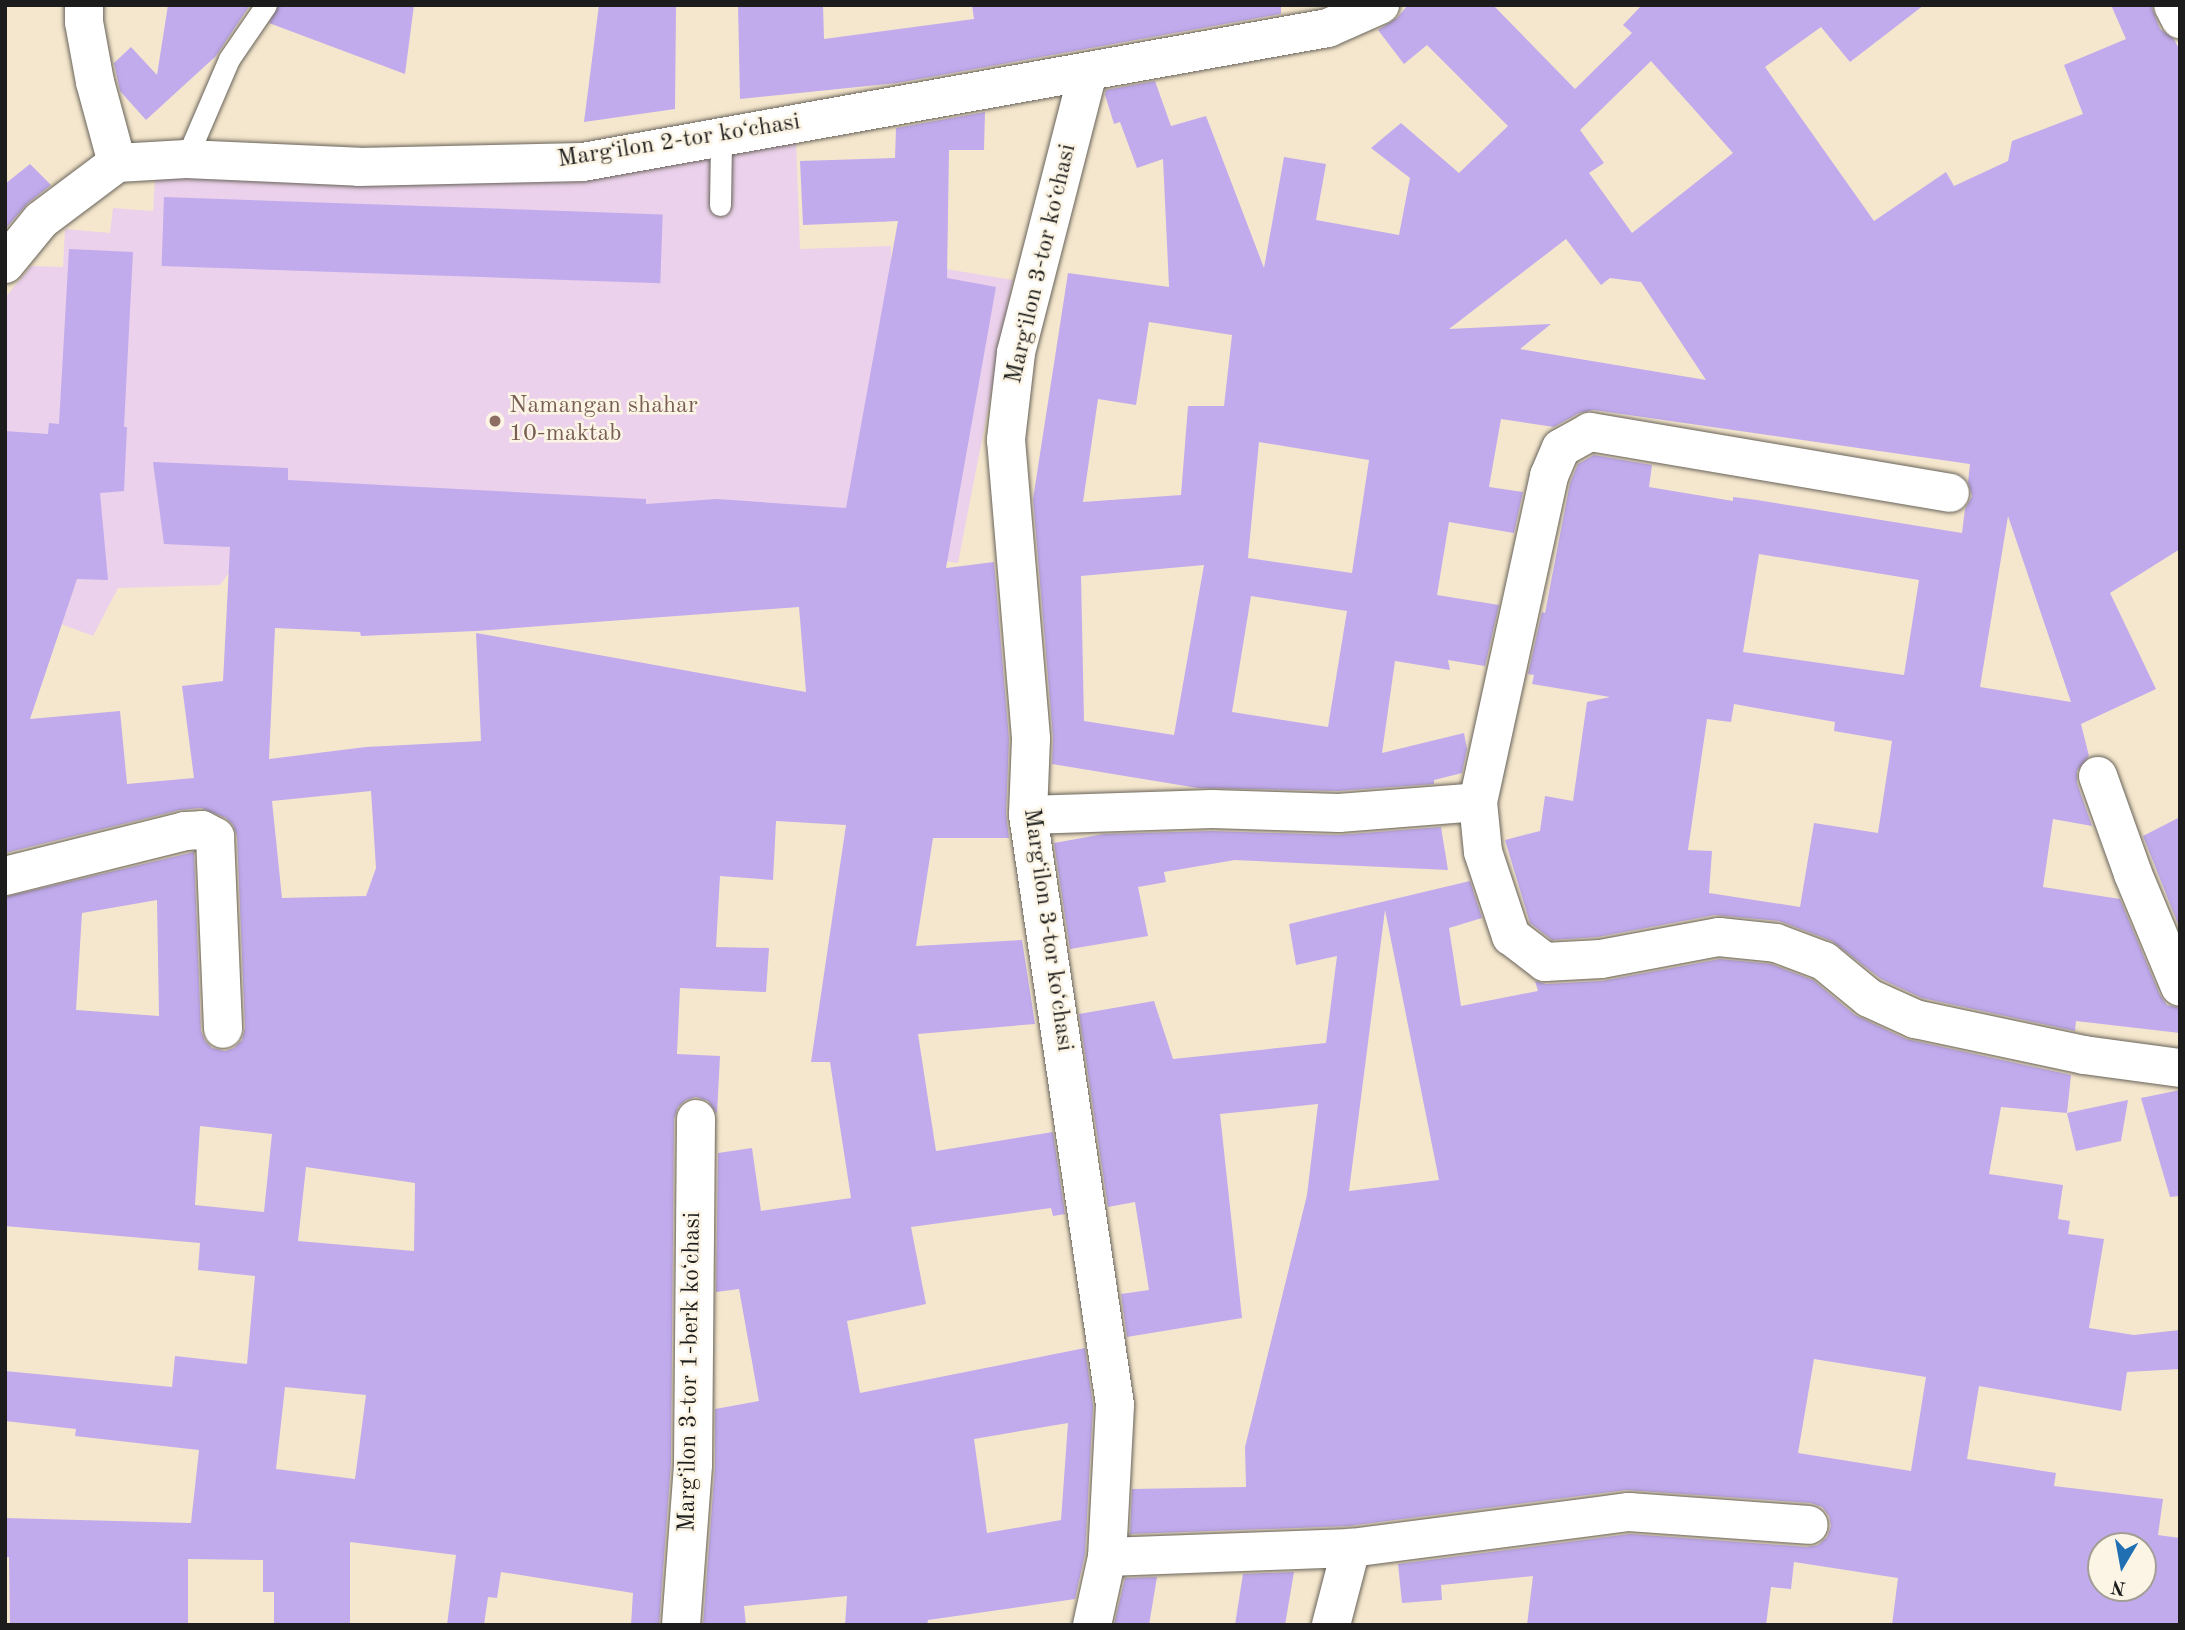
<!DOCTYPE html>
<html>
<head>
<meta charset="utf-8">
<style>
  body { margin:0 }
  #map { position:relative; width:2185px; height:1630px; overflow:hidden; background:#f5e7cd; font-family:"Old Standard TT",serif }
  div>[style] { position:absolute }
  .built>* { inset:0; background:#ebd1eb }
  .building>* { inset:0; background:#c1abed; transform-origin:0 0 }
  .roads { filter:drop-shadow(0 0 2px #68635a) drop-shadow(0 0 2px #68635a) }
  .lane>* { height:21px; margin:-10.5px; padding:0 10.5px; transform-origin:10.5px; border-radius:10.5px; background:#fff }
  .street>* { height:38px; margin:-19px; padding:0 19px; transform-origin:19px; border-radius:19px; background:#fff }
  .dots>* { width:19px; height:19px; translate:-50% -50%; box-sizing:border-box; border:4px solid #fcf5e5; border-radius:50% }
  span { translate:-50% -50%; white-space:nowrap; text-align:center; line-height:1.15; -webkit-text-stroke:5px #fcf5e5; paint-order:stroke }
  .street-label { font-size:24px; color:#1c1c1c }
  .education-label { font-size:24px; color:#785e54 }
  .left { translate:0 -50%; text-align:left }
  .frame { position:absolute; inset:0; border:7px solid #1c1c1c; pointer-events:none }
  .north { position:absolute; left:2087px; top:1532px; width:70px; height:70px; box-sizing:border-box; background:#fcf5e5; border:2px solid #a29e95; border-radius:50%; rotate:190deg; font-size:19px; font-weight:700; line-height:28px; text-align:center; color:#1c1c1c }
  .north::after { content:''; display:block; margin:auto; width:24px; height:32px; background:#1f6fb2; clip-path:polygon(50% 0,100% 100%,50% 72%,0 100%) }
</style>
</head>
<body>
<div id="map">
  <div class="built">
    <i style="clip-path:polygon(796px 141px,800px 249px,891px 246px,891px 260px,1013px 280px,958px 563px,839px 544px,513px 579px,228px 574px,220px 585px,118px 588px,93px 636px,5px 603px,5px 298px,31px 266px,63px 267px,65px 229px,110px 233px,113px 208px,153px 211px,156px 163px)"></i>
  </div>
  <div class="building">
    <i style="clip-path:polygon(168px 5px,250px 5px,216px 56px,146px 120px,120px 91px,114px 63px,131px 47px,157px 75px)"></i>
    <i style="clip-path:polygon(279px 5px,414px 5px,405px 74px,269px 23px)"></i>
    <i style="clip-path:polygon(599px 5px,676px 5px,675px 109px,584px 122px)"></i>
    <i style="clip-path:polygon(738px 5px,823px 5px,824px 39px,974px 19px,972px 5px,1281px 5px,1281px 14px,897px 83px,740px 99px)"></i>
    <i style="clip-path:polygon(evenodd,1408px 5px,1493px 5px,1575px 89px,1632px 33px,1623px 25px,1642px 5px,1924px 5px,1850px 62px,1821px 27px,1765px 67px,1874px 221px,1946px 172px,1954px 186px,2008px 161px,2012px 141px,2083px 114px,2064px 65px,2126px 39px,2111px 5px,2151px 5px,2160px 29px,2174px 39px,2180px 51px,2180px 549px,2110px 593px,2156px 689px,2081px 724px,2089px 756px,2077px 771px,2077px 783px,2092px 826px,2053px 819px,2043px 887px,2120px 899px,2160px 995px,2167px 1005px,2180px 1008px,2180px 1033px,2076px 1021px,2075px 1031px,1922px 998px,1881px 979px,1832px 941px,1779px 921px,1715px 915px,1598px 937px,1552px 940px,1530px 923px,1505px 840px,1540px 831px,1545px 796px,1573px 801px,1587px 702px,1610px 697px,1532px 684px,1534px 675px,1528px 674px,1542px 612px,1545px 613px,1570px 483px,1578px 464px,1594px 455px,1652px 465px,1649px 487px,1733px 501px,1733px 497px,1757px 500px,1962px 533px,1965px 509px,1972px 496px,1968px 482px,1970px 464px,1594px 410px,1579px 413px,1554px 427px,1501px 419px,1489px 487px,1523px 492px,1514px 533px,1449px 522px,1437px 595px,1499px 605px,1485px 666px,1448px 660px,1450px 670px,1395px 661px,1382px 753px,1464px 733px,1467px 749px,1462px 773px,1434px 780px,1434px 784px,1338px 791px,1198px 788px,1052px 764px,1053px 737px,1033px 499px,1068px 273px,1169px 287px,1163px 159px,1137px 168px,1120px 122px,1114px 124px,1105px 95px,1106px 90px,1155px 81px,1171px 126px,1206px 116px,1264px 268px,1284px 157px,1326px 164px,1316px 220px,1399px 235px,1410px 178px,1371px 148px,1401px 123px,1459px 173px,1508px 126px,1427px 45px,1404px 64px,1378px 30px,1397px 18px,1408px 5px,1651px 61px,1733px 153px,1632px 233px,1589px 173px,1604px 163px,1580px 130px,1651px 61px,1408px 5px,1566px 239px,1601px 285px,1610px 278px,1641px 282px,1706px 380px,1520px 349px,1551px 324px,1449px 329px,1566px 239px,1408px 5px,1149px 322px,1232px 335px,1224px 406px,1188px 406px,1181px 495px,1083px 502px,1098px 399px,1136px 405px,1149px 322px,1408px 5px,1259px 442px,1369px 460px,1352px 573px,1248px 558px,1259px 442px,1408px 5px,2008px 516px,2071px 702px,1980px 687px,2008px 516px,1408px 5px,1759px 554px,1919px 580px,1904px 675px,1743px 652px,1759px 554px,1408px 5px,1204px 565px,1174px 735px,1084px 721px,1081px 576px,1204px 565px,1408px 5px,1251px 596px,1347px 611px,1328px 727px,1232px 712px,1251px 596px,1408px 5px,1734px 704px,1835px 722px,1834px 731px,1892px 741px,1878px 833px,1814px 823px,1800px 907px,1709px 893px,1712px 851px,1688px 850px,1707px 719px,1731px 722px,1734px 704px)"></i>
    <i style="clip-path:polygon(evenodd,985px 112px,984px 150px,949px 150px,947px 278px,996px 287px,946px 568px,994px 562px,1009px 739px,1006px 814px,1009px 838px,933px 838px,916px 946px,1022px 940px,1035px 1024px,918px 1034px,936px 1151px,1053px 1132px,1065px 1214px,1053px 1216px,1051px 1208px,911px 1227px,926px 1304px,847px 1321px,860px 1393px,1085px 1348px,1093px 1406px,1085px 1554px,1075px 1599px,928px 1620px,927px 1625px,845px 1625px,847px 1596px,744px 1606px,746px 1625px,703px 1625px,715px 1466px,715px 1409px,759px 1401px,739px 1289px,716px 1292px,718px 1153px,752px 1148px,761px 1211px,851px 1198px,830px 1062px,811px 1062px,846px 825px,776px 821px,773px 880px,720px 876px,716px 947px,769px 948px,766px 992px,680px 988px,677px 1054px,720px 1056px,717px 1114px,708px 1101px,696px 1097px,686px 1100px,678px 1107px,674px 1119px,671px 1463px,659px 1625px,631px 1625px,633px 1593px,501px 1572px,497px 1598px,488px 1597px,484px 1625px,447px 1625px,456px 1555px,350px 1542px,350px 1625px,274px 1625px,274px 1592px,263px 1592px,263px 1560px,188px 1559px,188px 1625px,10px 1625px,9px 1557px,5px 1557px,5px 1518px,191px 1523px,199px 1450px,75px 1436px,76px 1429px,5px 1421px,5px 1371px,172px 1387px,175px 1356px,247px 1364px,255px 1276px,198px 1270px,200px 1243px,5px 1226px,5px 897px,194px 852px,201px 1031px,205px 1041px,212px 1048px,225px 1051px,234px 1048px,242px 1040px,245px 1028px,237px 836px,233px 825px,226px 818px,201px 808px,180px 810px,5px 853px,5px 431px,48px 434px,49px 423px,59px 424px,69px 249px,133px 252px,124px 427px,127px 427px,124px 491px,100px 493px,108px 580px,77px 579px,30px 719px,120px 711px,127px 784px,194px 778px,182px 686px,223px 681px,230px 547px,164px 544px,153px 462px,288px 468px,288px 480px,646px 499px,646px 504px,717px 499px,846px 508px,898px 221px,803px 225px,800px 161px,895px 158px,896px 128px,985px 112px,799px 607px,806px 692px,476px 633px,481px 741px,366px 747px,269px 759px,275px 628px,360px 632px,361px 636px,476px 631px,799px 607px,985px 112px,371px 791px,376px 868px,366px 896px,282px 898px,272px 801px,371px 791px,985px 112px,157px 900px,159px 1016px,76px 1010px,82px 913px,157px 900px,985px 112px,200px 1126px,272px 1134px,264px 1212px,195px 1205px,200px 1126px,985px 112px,306px 1167px,415px 1183px,414px 1251px,298px 1241px,306px 1167px,985px 112px,285px 1387px,366px 1395px,355px 1479px,276px 1469px,285px 1387px,985px 112px,1068px 1423px,1061px 1520px,987px 1533px,974px 1439px,1068px 1423px)"></i>
    <i style="clip-path:polygon(30px 164px,51px 185px,28px 203px,5px 229px,5px 184px)"></i>
    <i style="left:164px;top:197px;width:499px;height:69px;rotate:2deg"></i>
    <i style="clip-path:polygon(2180px 817px,2180px 929px,2143px 836px)"></i>
    <i style="clip-path:polygon(1441px 827px,1448px 870px,1235px 860px,1164px 872px,1166px 882px,1138px 887px,1148px 936px,1070px 949px,1054px 843px,1104px 834px,1212px 831px,1338px 835px)"></i>
    <i style="clip-path:polygon(evenodd,1470px 881px,1482px 918px,1449px 928px,1461px 1006px,1538px 991px,1535px 981px,1546px 984px,1602px 981px,1720px 959px,1771px 964px,1813px 980px,1855px 1015px,1906px 1039px,2071px 1075px,2067px 1113px,2001px 1107px,1989px 1174px,2063px 1185px,2058px 1219px,2070px 1221px,2068px 1234px,2104px 1239px,2089px 1328px,2134px 1335px,2180px 1330px,2180px 1369px,2127px 1372px,2121px 1411px,1979px 1386px,1967px 1459px,2056px 1473px,2054px 1486px,2163px 1499px,2158px 1535px,2180px 1538px,2180px 1625px,1892px 1625px,1898px 1578px,1794px 1562px,1791px 1589px,1771px 1587px,1766px 1625px,1527px 1625px,1533px 1576px,1441px 1585px,1442px 1600px,1402px 1603px,1398px 1564px,1630px 1534px,1807px 1547px,1818px 1545px,1827px 1537px,1831px 1526px,1829px 1516px,1822px 1507px,1811px 1503px,1626px 1490px,1349px 1526px,1130px 1534px,1132px 1489px,1246px 1487px,1245px 1447px,1307px 1195px,1318px 1104px,1220px 1114px,1242px 1318px,1127px 1337px,1121px 1294px,1149px 1290px,1135px 1202px,1108px 1207px,1079px 1014px,1154px 1001px,1173px 1059px,1326px 1043px,1337px 956px,1296px 965px,1289px 924px,1470px 881px,1385px 910px,1439px 1180px,1349px 1191px,1385px 910px,1470px 881px,1814px 1359px,1926px 1377px,1911px 1471px,1798px 1453px,1814px 1359px,1470px 881px,2101px 1546px,2143px 1546px,2143px 1588px,2101px 1588px,2101px 1546px)"></i>
    <i style="clip-path:polygon(2180px 1090px,2180px 1196px,2170px 1197px,2141px 1098px)"></i>
    <i style="clip-path:polygon(2128px 1100px,2121px 1141px,2076px 1151px,2067px 1113px)"></i>
    <i style="clip-path:polygon(1294px 1572px,1285px 1625px,1235px 1625px,1243px 1574px)"></i>
    <i style="clip-path:polygon(1157px 1577px,1149px 1625px,1114px 1625px,1125px 1578px)"></i>
  </div>
  <div class="roads">
    <div class="lane">
      <i style="left:186px;top:159px;width:109px;rotate:-66.7deg"></i>
      <i style="left:229px;top:59px;width:65px;rotate:-55.6deg"></i>
      <i style="left:720px;top:205px;width:67px;rotate:-89.1deg"></i>
    </div>
    <div class="street">
      <i style="left:84px;top:5px;width:17px;rotate:90deg"></i>
      <i style="left:84px;top:22px;width:61px;rotate:79.6deg"></i>
      <i style="left:95px;top:82px;width:84px;rotate:74.8deg"></i>
      <i style="left:2173px;top:5px;width:16px;rotate:63deg"></i>
      <i style="left:1088px;top:72px;width:290px;rotate:104.4deg"></i>
      <i style="left:1016px;top:353px;width:88px;rotate:96.6deg"></i>
      <i style="left:1006px;top:440px;width:300px;rotate:85.2deg"></i>
      <i style="left:1031px;top:739px;width:76px;rotate:92.3deg"></i>
      <i style="left:1028px;top:815px;width:596px;rotate:81.61deg"></i>
      <i style="left:1115px;top:1405px;width:152px;rotate:93deg"></i>
      <i style="left:1107px;top:1557px;width:70px;rotate:102.4deg"></i>
      <i style="left:5px;top:264px;width:57px;rotate:-50.7deg"></i>
      <i style="left:41px;top:220px;width:95px;rotate:-36.9deg"></i>
      <i style="left:117px;top:163px;width:69px;rotate:-3.3deg"></i>
      <i style="left:186px;top:159px;width:173px;rotate:2.6deg"></i>
      <i style="left:359px;top:167px;width:224px;rotate:-1.3deg"></i>
      <i style="left:583px;top:162px;width:757px;rotate:-10.2deg"></i>
      <i style="left:1328px;top:28px;width:57px;rotate:-23.9deg"></i>
      <i style="left:2098px;top:776px;width:104px;rotate:70.3deg"></i>
      <i style="left:2133px;top:874px;width:122px;rotate:67.4deg"></i>
      <i style="left:1478px;top:802px;width:334px;rotate:-77.7deg"></i>
      <i style="left:1549px;top:476px;width:30px;rotate:-67deg"></i>
      <i style="left:1561px;top:448px;width:33px;rotate:-29deg"></i>
      <i style="left:1590px;top:432px;width:365px;rotate:9.6deg"></i>
      <i style="left:1028px;top:815px;width:184px;rotate:-1.9deg"></i>
      <i style="left:1212px;top:809px;width:127px;rotate:1.8deg"></i>
      <i style="left:1339px;top:813px;width:139px;rotate:-4.5deg"></i>
      <i style="left:1478px;top:802px;width:50px;rotate:84.3deg"></i>
      <i style="left:1483px;top:852px;width:89px;rotate:71.6deg"></i>
      <i style="left:1511px;top:936px;width:43px;rotate:37.4deg"></i>
      <i style="left:1545px;top:962px;width:56px;rotate:-3.1deg"></i>
      <i style="left:1601px;top:959px;width:120px;rotate:-10.6deg"></i>
      <i style="left:1719px;top:937px;width:57px;rotate:6deg"></i>
      <i style="left:1776px;top:943px;width:51px;rotate:20.6deg"></i>
      <i style="left:1824px;top:961px;width:58px;rotate:39.4deg"></i>
      <i style="left:1869px;top:998px;width:51px;rotate:24.5deg"></i>
      <i style="left:1915px;top:1019px;width:173px;rotate:12deg"></i>
      <i style="left:2084px;top:1055px;width:97px;rotate:7.7deg"></i>
      <i style="left:5px;top:876px;width:186px;rotate:-14deg"></i>
      <i style="left:185px;top:831px;width:17px;rotate:-3deg"></i>
      <i style="left:202px;top:830px;width:15px;rotate:28deg"></i>
      <i style="left:215px;top:837px;width:192px;rotate:87.6deg"></i>
      <i style="left:1107px;top:1557px;width:244px;rotate:-2.1deg"></i>
      <i style="left:1351px;top:1548px;width:280px;rotate:-7.4deg"></i>
      <i style="left:1629px;top:1512px;width:180px;rotate:4.1deg"></i>
      <i style="left:681px;top:1625px;width:161px;rotate:-85.7deg"></i>
      <i style="left:693px;top:1464px;width:345px;rotate:-89.5deg"></i>
      <i style="left:1331px;top:1625px;width:80px;rotate:-75.4deg"></i>
    </div>
  </div>
  <div class="dots">
    <i style="left:495px;top:421px;background:#8d6e63"></i>
  </div>
  <div class="street-label">
    <span style="left:679px;top:142px;rotate:-9deg">Margʻilon 2-tor koʻchasi</span>
    <span style="left:1042px;top:264px;rotate:-77deg">Margʻilon 3-tor koʻchasi</span>
    <span style="left:1047px;top:930px;rotate:82deg">Margʻilon 3-tor koʻchasi</span>
    <span style="left:691px;top:1372px;rotate:-89deg">Margʻilon 3-tor 1-berk koʻchasi</span>
  </div>
  <div class="education-label">
    <span class="left" style="left:509px;top:421px">Namangan shahar<br>10-maktab</span>
  </div>
  <div class="frame"></div>
  <div class="north">N</div>
</div>
</body>
</html>
